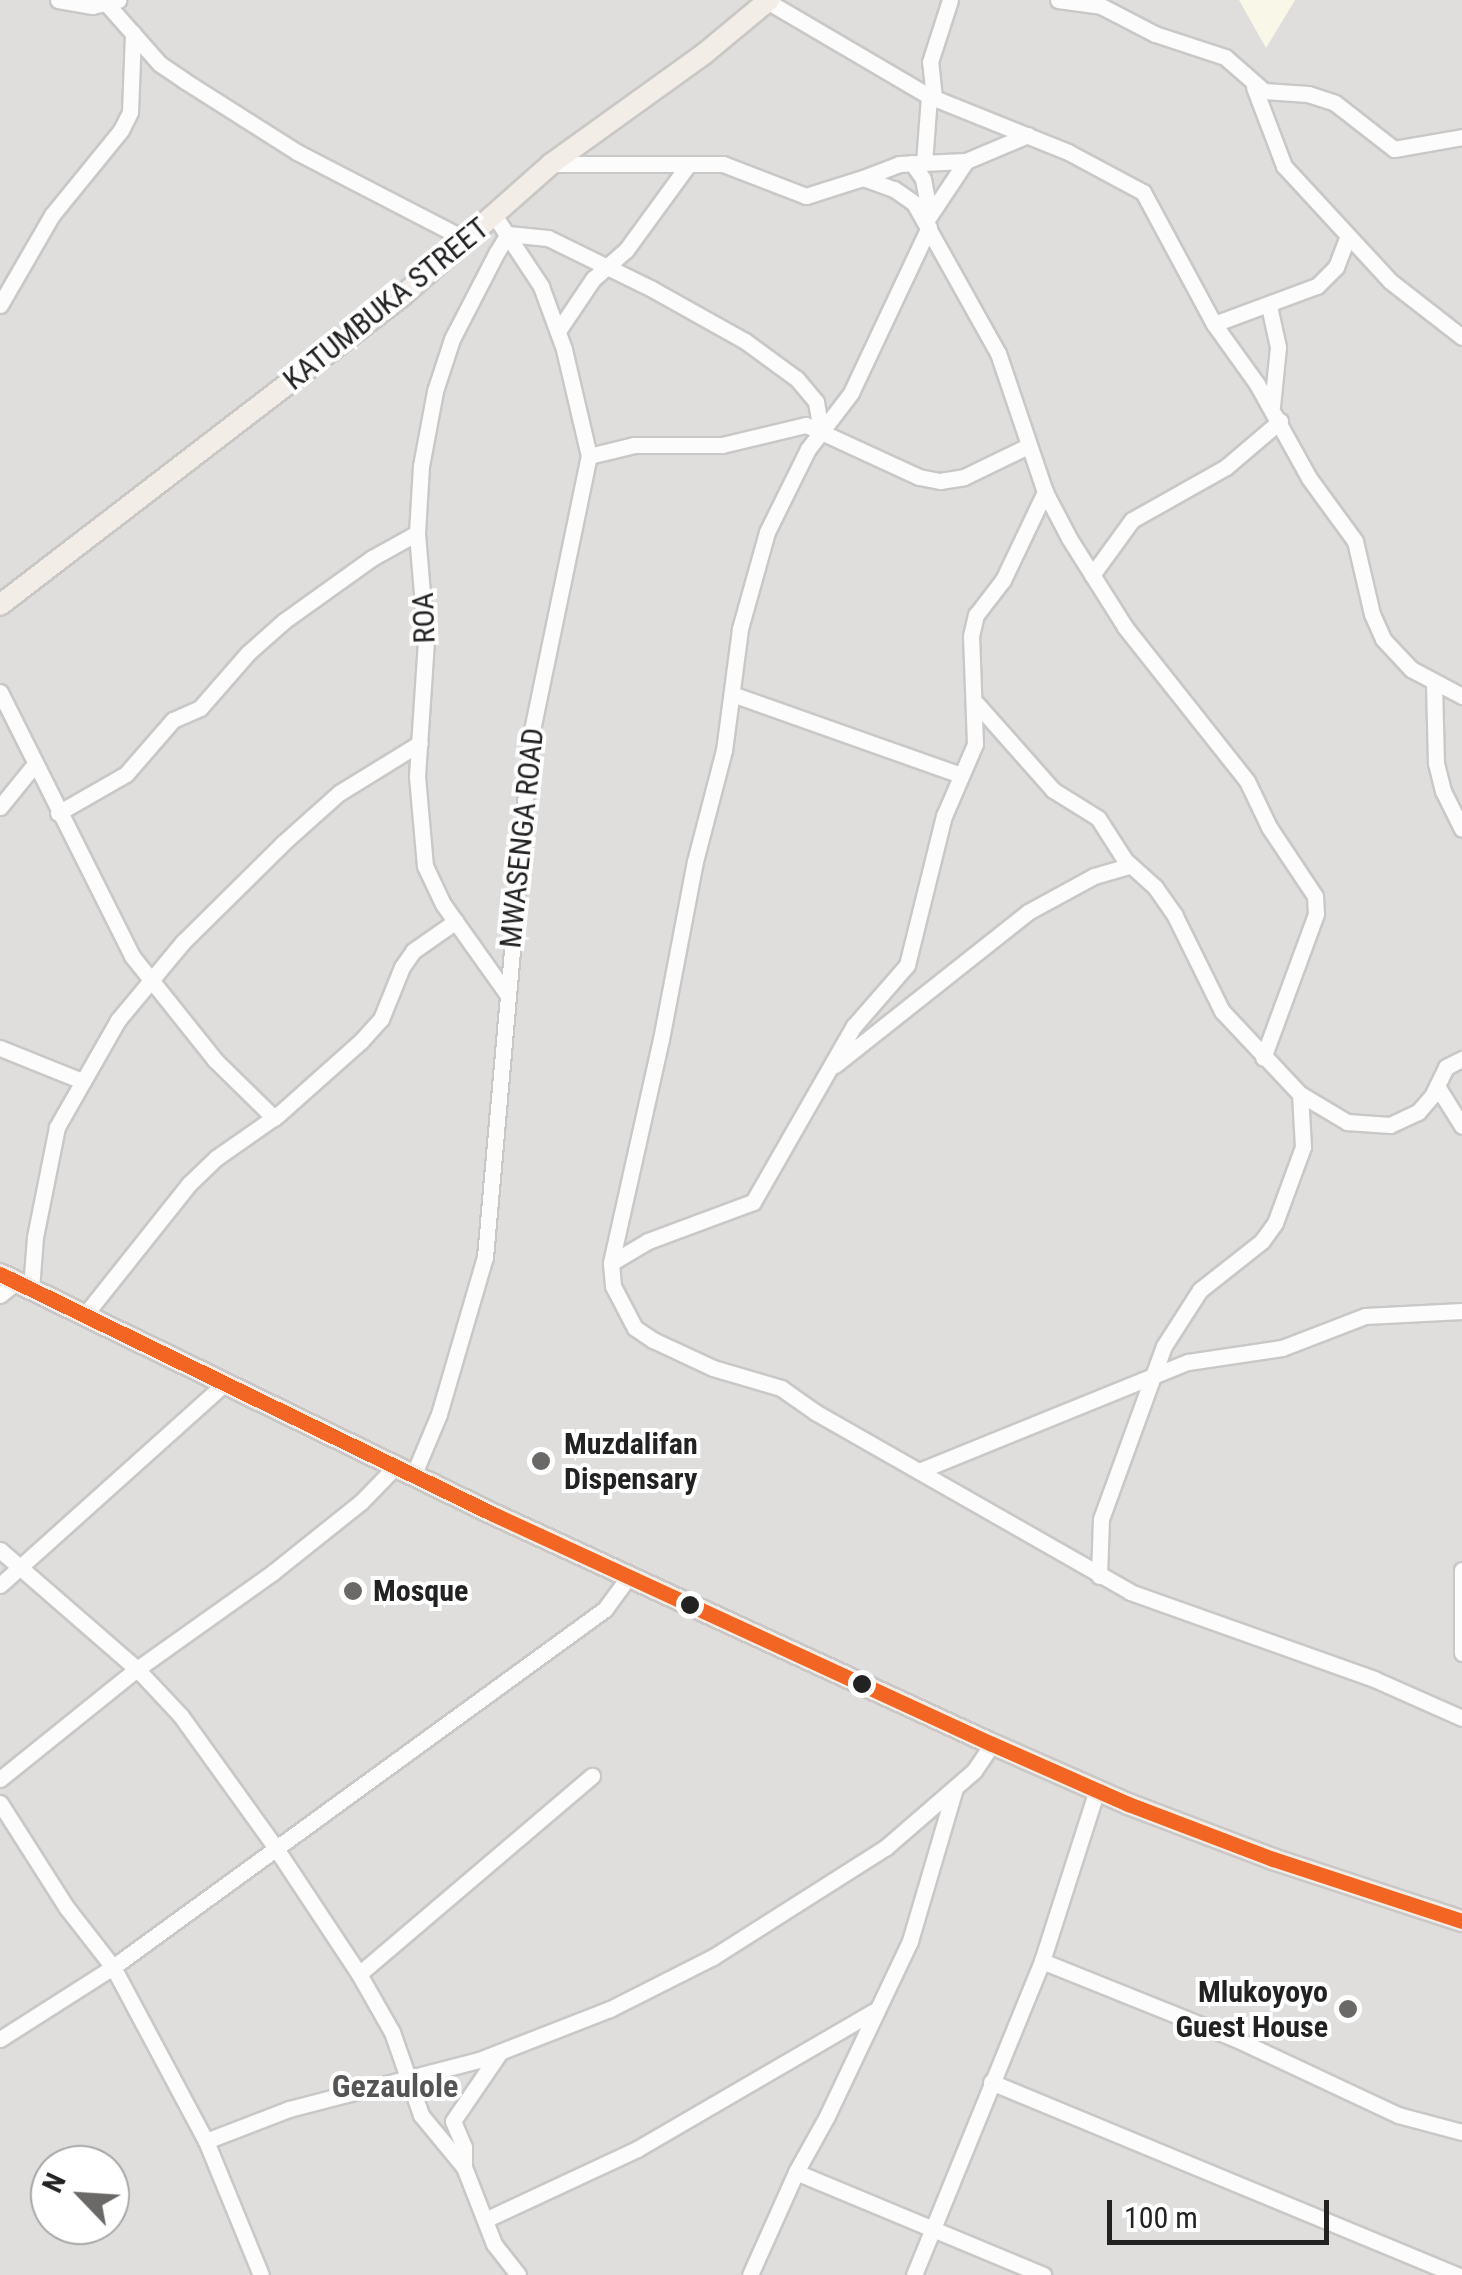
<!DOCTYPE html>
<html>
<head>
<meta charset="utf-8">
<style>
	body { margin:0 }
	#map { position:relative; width:1462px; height:2275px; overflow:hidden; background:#f0eeeb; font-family:"Roboto Condensed",sans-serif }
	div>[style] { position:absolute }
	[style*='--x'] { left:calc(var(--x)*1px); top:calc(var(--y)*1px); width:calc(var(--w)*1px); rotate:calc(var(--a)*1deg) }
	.residential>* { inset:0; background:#dfdedc }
	.education>* { inset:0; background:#f8f7e8 }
	.roads { filter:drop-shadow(2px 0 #c9c8c7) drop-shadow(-2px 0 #c9c8c7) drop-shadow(0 2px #c9c8c7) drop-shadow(0 -2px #c9c8c7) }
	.minor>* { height:15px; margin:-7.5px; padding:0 7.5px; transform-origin:7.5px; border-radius:7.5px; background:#fdfcfc }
	.major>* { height:20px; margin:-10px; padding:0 10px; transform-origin:10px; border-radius:10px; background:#f3ede7 }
	.bus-1>* { height:15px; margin:-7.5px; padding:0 7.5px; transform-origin:7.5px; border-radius:7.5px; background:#f26522 }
	.dots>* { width:28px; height:28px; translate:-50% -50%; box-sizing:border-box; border:5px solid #fff; border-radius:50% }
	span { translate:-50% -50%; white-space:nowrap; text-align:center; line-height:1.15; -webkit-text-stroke:8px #fff; paint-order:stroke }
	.street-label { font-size:30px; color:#222 }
	.poi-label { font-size:30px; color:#222; font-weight:700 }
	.left { translate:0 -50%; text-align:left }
	.right { translate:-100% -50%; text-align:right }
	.neighbourhood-label { font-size:32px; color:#555; font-weight:700 }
	.north { position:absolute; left:30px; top:2145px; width:100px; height:100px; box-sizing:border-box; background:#fff; border:2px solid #a7a7a7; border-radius:50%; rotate:295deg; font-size:28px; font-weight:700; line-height:40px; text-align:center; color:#222 }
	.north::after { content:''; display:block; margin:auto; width:35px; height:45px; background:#6a6968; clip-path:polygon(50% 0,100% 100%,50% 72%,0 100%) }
	.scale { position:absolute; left:1107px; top:2200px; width:222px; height:45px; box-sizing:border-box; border:5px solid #222; border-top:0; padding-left:12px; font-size:30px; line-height:35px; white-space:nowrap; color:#222; -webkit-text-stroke:8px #fff; paint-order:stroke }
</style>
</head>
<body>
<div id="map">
	<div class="residential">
		<div style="clip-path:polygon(evenodd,0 0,1462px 0,1462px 2275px,0 2275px,0 0,50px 2165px,110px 2165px,110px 2225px,50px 2225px,50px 2165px)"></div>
	</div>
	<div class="education">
		<div style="clip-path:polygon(1239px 0,1295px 0,1266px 48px)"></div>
	</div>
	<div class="roads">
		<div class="minor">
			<div style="--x:58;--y:0;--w:35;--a:10"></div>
			<div style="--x:92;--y:6;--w:27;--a:-13"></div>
			<div style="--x:1058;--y:0;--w:43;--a:7.9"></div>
			<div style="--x:1101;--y:6;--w:61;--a:27.4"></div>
			<div style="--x:1155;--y:34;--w:74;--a:18.2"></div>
			<div style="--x:1225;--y:57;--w:52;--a:41.1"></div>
			<div style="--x:1264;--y:91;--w:44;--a:3.9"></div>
			<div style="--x:1308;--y:94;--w:28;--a:18"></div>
			<div style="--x:1335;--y:103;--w:75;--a:37.9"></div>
			<div style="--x:1394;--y:149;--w:69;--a:-10"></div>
			<div style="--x:767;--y:1;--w:188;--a:30.4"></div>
			<div style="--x:929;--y:96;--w:150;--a:21.9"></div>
			<div style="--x:1068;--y:152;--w:85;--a:28.1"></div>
			<div style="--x:1143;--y:192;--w:150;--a:61.7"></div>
			<div style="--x:1214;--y:324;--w:74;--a:54.4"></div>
			<div style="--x:1257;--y:384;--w:107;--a:61"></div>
			<div style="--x:1309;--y:478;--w:78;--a:53.9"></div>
			<div style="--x:1355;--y:541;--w:75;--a:76.9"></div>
			<div style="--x:1372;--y:614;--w:27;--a:66"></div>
			<div style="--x:1383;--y:639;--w:41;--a:47"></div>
			<div style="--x:1411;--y:669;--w:58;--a:27.9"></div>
			<div style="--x:106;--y:3;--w:81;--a:48.5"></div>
			<div style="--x:160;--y:64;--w:30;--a:34"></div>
			<div style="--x:185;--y:81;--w:133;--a:32.4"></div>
			<div style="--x:297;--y:152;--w:187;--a:27.4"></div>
			<div style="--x:1254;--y:87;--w:85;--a:69.2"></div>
			<div style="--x:1284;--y:166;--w:156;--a:47.3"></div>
			<div style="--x:1390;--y:281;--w:91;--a:37.9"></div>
			<div style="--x:934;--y:98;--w:36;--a:-96"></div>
			<div style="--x:930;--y:62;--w:65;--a:-72.1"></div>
			<div style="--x:912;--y:163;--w:19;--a:55"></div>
			<div style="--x:923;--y:179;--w:36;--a:79"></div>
			<div style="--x:924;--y:163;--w:67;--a:-85.7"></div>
			<div style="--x:551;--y:164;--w:172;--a:0"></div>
			<div style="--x:723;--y:164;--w:89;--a:21.1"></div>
			<div style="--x:806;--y:196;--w:60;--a:-17.5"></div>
			<div style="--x:863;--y:178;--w:33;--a:20"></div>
			<div style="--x:894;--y:189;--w:24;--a:35"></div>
			<div style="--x:914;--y:203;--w:172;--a:60.8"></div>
			<div style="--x:998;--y:353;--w:147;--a:71.3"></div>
			<div style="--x:1045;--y:492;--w:52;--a:62.4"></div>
			<div style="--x:1069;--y:538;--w:105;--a:57.8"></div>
			<div style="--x:1125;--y:627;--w:196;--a:51.6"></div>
			<div style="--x:1247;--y:781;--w:51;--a:64.4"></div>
			<div style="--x:1269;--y:827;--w:83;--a:56.3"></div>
			<div style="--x:1315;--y:896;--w:18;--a:87"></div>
			<div style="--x:1316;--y:914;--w:153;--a:110.2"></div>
			<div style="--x:863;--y:178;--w:39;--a:-21"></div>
			<div style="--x:899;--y:164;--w:67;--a:-2.6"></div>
			<div style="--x:966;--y:161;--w:67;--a:-22.8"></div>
			<div style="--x:926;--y:221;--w:72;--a:-56.3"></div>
			<div style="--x:929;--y:227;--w:183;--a:115.2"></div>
			<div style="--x:851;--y:393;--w:71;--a:127.5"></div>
			<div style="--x:808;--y:449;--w:93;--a:116.3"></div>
			<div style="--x:767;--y:532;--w:101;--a:105.6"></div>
			<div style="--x:740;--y:629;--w:122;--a:97.5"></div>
			<div style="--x:724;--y:750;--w:115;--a:104.6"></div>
			<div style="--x:695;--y:861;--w:181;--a:100.8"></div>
			<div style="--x:661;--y:1039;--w:230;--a:102.6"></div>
			<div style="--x:611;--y:1263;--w:23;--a:85"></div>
			<div style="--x:613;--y:1286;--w:47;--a:62.4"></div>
			<div style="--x:635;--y:1328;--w:22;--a:34"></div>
			<div style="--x:653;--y:1340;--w:66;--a:25"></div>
			<div style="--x:713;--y:1368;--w:71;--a:16.4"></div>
			<div style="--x:781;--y:1388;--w:42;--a:35.2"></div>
			<div style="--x:815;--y:1412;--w:363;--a:29.7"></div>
			<div style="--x:1130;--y:1592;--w:259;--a:19.6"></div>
			<div style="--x:1374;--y:1679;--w:96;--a:23.9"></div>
			<div style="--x:0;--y:305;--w:104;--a:-60"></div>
			<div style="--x:52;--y:215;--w:109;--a:-50.9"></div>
			<div style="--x:121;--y:130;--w:20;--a:-63"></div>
			<div style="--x:130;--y:112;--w:79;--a:-87.8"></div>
			<div style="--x:1269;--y:306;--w:42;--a:77.6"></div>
			<div style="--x:1278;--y:347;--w:59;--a:95.8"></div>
			<div style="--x:1214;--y:324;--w:110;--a:-20.3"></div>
			<div style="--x:1317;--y:286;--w:27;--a:-45"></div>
			<div style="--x:1336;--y:267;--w:30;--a:-69"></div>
			<div style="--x:558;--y:331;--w:63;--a:-56.1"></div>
			<div style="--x:593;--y:279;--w:44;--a:-41.3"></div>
			<div style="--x:626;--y:250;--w:105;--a:-53.9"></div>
			<div style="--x:589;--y:456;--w:46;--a:-13.7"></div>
			<div style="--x:634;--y:445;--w:88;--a:0"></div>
			<div style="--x:722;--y:445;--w:86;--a:-13.4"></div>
			<div style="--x:806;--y:425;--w:124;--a:24.7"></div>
			<div style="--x:919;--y:477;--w:21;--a:11"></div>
			<div style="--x:940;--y:481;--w:24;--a:-9"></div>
			<div style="--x:964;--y:477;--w:71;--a:-25.8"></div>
			<div style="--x:1092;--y:575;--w:68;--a:-54"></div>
			<div style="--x:1132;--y:520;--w:108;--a:-29.4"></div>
			<div style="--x:1226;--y:467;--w:71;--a:-40.4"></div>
			<div style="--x:1434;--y:683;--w:80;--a:88.6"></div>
			<div style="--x:1436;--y:763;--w:29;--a:76"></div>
			<div style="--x:1443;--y:791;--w:42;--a:63.4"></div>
			<div style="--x:0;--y:692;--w:295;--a:63.4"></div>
			<div style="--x:132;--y:956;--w:133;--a:51.4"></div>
			<div style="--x:215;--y:1060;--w:83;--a:44.5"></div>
			<div style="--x:732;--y:694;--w:243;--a:19.5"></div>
			<div style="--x:977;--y:704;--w:115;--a:48.5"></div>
			<div style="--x:1053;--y:790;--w:53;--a:31.9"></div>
			<div style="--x:1098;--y:818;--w:50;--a:57.3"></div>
			<div style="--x:1125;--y:860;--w:40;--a:42"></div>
			<div style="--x:1155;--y:887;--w:35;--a:55"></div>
			<div style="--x:1175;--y:916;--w:106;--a:63.7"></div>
			<div style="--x:1222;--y:1011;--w:114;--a:46.8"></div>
			<div style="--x:1300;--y:1094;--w:55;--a:30.8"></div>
			<div style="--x:1347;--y:1122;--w:43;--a:4"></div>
			<div style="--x:1390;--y:1125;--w:31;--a:-25"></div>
			<div style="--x:1418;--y:1112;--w:21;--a:-49"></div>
			<div style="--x:1432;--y:1096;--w:32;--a:-64"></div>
			<div style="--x:1446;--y:1067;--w:18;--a:-27"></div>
			<div style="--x:0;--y:807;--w:55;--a:-50.9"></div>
			<div style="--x:58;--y:813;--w:78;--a:-29.8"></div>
			<div style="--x:126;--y:774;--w:72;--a:-49"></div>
			<div style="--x:173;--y:720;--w:30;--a:-24"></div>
			<div style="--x:200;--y:708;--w:73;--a:-48.9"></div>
			<div style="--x:248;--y:653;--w:48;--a:-41.6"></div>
			<div style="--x:284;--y:621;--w:108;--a:-35.6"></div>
			<div style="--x:372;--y:558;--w:51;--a:-29.1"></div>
			<div style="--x:507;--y:994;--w:110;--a:-125.4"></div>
			<div style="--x:443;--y:904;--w:42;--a:-115.3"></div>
			<div style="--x:425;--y:866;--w:90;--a:-95.1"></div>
			<div style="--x:417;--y:776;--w:135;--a:-86.2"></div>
			<div style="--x:426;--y:641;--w:108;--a:-94.8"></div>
			<div style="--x:417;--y:533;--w:67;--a:-86.6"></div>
			<div style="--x:421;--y:466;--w:76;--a:-79.4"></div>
			<div style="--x:435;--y:391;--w:55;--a:-71.9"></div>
			<div style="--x:452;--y:339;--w:98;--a:-62.7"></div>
			<div style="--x:497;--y:252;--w:21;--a:-59"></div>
			<div style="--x:508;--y:234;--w:40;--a:5.7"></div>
			<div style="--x:548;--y:238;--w:116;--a:26.1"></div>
			<div style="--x:652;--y:289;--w:107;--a:29.2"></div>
			<div style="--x:745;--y:341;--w:64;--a:36.2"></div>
			<div style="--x:797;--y:379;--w:30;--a:50"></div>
			<div style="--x:816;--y:402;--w:27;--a:80"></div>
			<div style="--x:0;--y:1048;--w:88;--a:21.9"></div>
			<div style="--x:835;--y:1065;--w:246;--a:-38.4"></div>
			<div style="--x:1028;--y:912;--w:75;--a:-28.6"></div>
			<div style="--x:1094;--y:876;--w:37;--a:-16"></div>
			<div style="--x:1437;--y:1086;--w:47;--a:58"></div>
			<div style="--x:611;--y:1263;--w:43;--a:-30.7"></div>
			<div style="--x:648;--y:1241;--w:112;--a:-20.4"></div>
			<div style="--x:753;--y:1202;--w:203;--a:-60.2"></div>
			<div style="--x:854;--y:1026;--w:81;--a:-49"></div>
			<div style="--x:907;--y:965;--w:154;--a:-76.1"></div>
			<div style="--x:944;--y:816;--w:78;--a:-66.7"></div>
			<div style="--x:975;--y:744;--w:108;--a:-92.1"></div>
			<div style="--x:971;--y:636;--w:22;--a:-77"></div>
			<div style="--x:976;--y:615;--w:44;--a:-52.4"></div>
			<div style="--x:1003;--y:580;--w:98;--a:-64.5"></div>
			<div style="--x:31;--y:1289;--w:52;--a:-85.6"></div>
			<div style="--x:35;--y:1237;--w:112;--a:-78.7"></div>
			<div style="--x:57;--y:1127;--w:123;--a:-60.3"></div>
			<div style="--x:118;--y:1020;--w:102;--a:-50.2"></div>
			<div style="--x:183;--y:942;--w:141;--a:-44.7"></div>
			<div style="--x:283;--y:843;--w:75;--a:-41.8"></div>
			<div style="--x:339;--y:793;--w:95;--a:-31.7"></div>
			<div style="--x:0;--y:1295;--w:21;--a:-39"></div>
			<div style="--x:84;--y:1316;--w:169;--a:-51.5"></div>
			<div style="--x:189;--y:1184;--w:37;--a:-44"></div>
			<div style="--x:216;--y:1158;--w:77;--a:-34.9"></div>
			<div style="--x:279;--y:1114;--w:110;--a:-41.7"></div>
			<div style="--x:361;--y:1041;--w:30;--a:-48"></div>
			<div style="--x:381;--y:1019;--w:56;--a:-68"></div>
			<div style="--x:402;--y:967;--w:19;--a:-55"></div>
			<div style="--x:413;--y:951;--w:52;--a:-34.9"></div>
			<div style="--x:919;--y:1471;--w:290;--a:-22.1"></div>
			<div style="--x:1188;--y:1362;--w:95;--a:-8.5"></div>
			<div style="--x:1282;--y:1348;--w:89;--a:-21.1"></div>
			<div style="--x:1365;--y:1316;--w:97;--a:-3"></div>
			<div style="--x:413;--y:1476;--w:67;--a:-67.2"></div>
			<div style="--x:439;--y:1414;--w:164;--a:-73.7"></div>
			<div style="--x:485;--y:1257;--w:524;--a:-84.96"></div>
			<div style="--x:531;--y:735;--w:285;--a:-78.3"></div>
			<div style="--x:589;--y:456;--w:110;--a:-103.2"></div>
			<div style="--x:564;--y:349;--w:67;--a:-110.1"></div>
			<div style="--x:541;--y:286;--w:85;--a:-123.5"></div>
			<div style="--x:0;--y:1550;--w:181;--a:41"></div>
			<div style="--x:137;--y:1669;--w:64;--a:46.9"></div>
			<div style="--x:181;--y:1716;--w:161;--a:54.3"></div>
			<div style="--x:275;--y:1847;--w:152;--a:56.5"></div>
			<div style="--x:359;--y:1974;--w:67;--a:60.4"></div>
			<div style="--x:392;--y:2032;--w:88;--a:70.7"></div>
			<div style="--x:421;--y:2115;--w:67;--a:50.4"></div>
			<div style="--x:464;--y:2167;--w:83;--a:68.7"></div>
			<div style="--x:494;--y:2244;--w:39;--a:52"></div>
			<div style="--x:1462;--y:1570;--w:83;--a:90"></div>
			<div style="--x:1099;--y:1576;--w:57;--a:-88"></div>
			<div style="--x:1101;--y:1519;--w:184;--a:-70"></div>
			<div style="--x:1164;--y:1346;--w:67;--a:-57.3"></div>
			<div style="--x:1200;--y:1290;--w:79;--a:-38.3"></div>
			<div style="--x:1262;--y:1241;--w:22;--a:-54"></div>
			<div style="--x:1275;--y:1223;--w:81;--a:-69.8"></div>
			<div style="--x:1303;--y:1147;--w:53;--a:-93.2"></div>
			<div style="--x:0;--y:1585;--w:301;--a:-41.9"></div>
			<div style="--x:0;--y:1779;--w:176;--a:-38.8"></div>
			<div style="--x:137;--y:1669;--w:166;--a:-35.4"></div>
			<div style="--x:272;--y:1573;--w:114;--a:-38.6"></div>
			<div style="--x:361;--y:1502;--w:49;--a:-45.8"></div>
			<div style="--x:0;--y:1803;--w:125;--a:57.5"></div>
			<div style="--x:67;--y:1908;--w:75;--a:52.1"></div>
			<div style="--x:113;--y:1967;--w:197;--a:61.9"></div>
			<div style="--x:206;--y:2141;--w:145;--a:67.7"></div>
			<div style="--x:1042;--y:1961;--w:209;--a:21.9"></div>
			<div style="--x:1236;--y:2039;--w:179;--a:25.1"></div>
			<div style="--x:1398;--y:2115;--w:66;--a:14.9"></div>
			<div style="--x:359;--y:1974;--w:306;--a:-40.4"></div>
			<div style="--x:0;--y:2039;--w:134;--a:-32.5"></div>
			<div style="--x:113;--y:1967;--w:608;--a:-36.04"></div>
			<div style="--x:605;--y:1609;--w:42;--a:-53.7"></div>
			<div style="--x:991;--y:2082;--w:504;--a:22.5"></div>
			<div style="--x:206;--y:2141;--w:89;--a:-21.1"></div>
			<div style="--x:289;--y:2109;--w:196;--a:-14.5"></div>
			<div style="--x:479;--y:2060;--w:141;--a:-21.3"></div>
			<div style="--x:610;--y:2009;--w:115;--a:-26.8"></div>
			<div style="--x:713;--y:1957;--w:204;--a:-32.4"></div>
			<div style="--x:885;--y:1848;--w:118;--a:-40.9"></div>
			<div style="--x:974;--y:1771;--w:32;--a:-56"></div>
			<div style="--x:464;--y:2167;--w:20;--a:-90"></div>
			<div style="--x:464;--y:2147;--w:28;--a:-113"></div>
			<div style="--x:453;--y:2121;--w:83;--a:-55.7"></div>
			<div style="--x:796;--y:2172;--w:268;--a:22.6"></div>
			<div style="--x:487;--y:2219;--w:166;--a:-25"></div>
			<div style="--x:637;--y:2149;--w:274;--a:-30.2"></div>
			<div style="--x:750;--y:2275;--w:113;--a:-65.9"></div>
			<div style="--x:796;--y:2172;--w:64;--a:-61"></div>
			<div style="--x:827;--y:2116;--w:194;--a:-64.6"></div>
			<div style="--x:910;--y:1941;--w:159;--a:-73.6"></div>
			<div style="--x:914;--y:2275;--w:339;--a:-67.8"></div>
			<div style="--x:1042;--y:1961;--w:180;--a:-72.2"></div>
		</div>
		<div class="major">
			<div style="--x:0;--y:605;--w:507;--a:-37.55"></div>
			<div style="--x:402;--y:296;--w:199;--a:-41.5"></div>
			<div style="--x:551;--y:164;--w:188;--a:-35.7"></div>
			<div style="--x:704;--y:54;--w:85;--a:-39.7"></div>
			<div style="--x:0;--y:1274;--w:548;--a:25.96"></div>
			<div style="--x:493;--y:1514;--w:549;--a:24.75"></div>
			<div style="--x:992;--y:1744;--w:149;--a:23.8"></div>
			<div style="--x:1128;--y:1804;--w:155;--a:20.8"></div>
			<div style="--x:1273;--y:1859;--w:199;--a:18.2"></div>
		</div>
	</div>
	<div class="bus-1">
		<div style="--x:0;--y:1274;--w:548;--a:25.96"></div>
		<div style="--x:493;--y:1514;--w:549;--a:24.75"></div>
		<div style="--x:992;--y:1744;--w:149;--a:23.8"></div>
		<div style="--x:1128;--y:1804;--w:155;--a:20.8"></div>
		<div style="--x:1273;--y:1859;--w:199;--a:18.2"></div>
	</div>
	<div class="dots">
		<div style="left:541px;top:1461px;background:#6a6968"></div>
		<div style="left:353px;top:1591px;background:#6a6968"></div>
		<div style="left:690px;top:1605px;background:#222"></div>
		<div style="left:862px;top:1684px;background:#222"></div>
		<div style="left:1348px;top:2009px;background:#6a6968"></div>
	</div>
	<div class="street-label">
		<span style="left:386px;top:304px;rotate:-39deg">KATUMBUKA STREET</span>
		<span style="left:424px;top:618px;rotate:-92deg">ROA</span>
		<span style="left:522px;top:838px;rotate:-84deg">MWASENGA ROAD</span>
	</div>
	<div class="poi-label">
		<span class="left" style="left:564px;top:1461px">Muzdalifan<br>Dispensary</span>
		<span class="left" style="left:373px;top:1591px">Mosque</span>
		<span class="right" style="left:1328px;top:2009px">Mlukoyoyo<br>Guest House</span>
	</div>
	<div class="neighbourhood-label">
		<span style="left:395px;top:2086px">Gezaulole</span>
	</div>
	<div class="north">N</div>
	<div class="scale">100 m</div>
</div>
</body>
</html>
